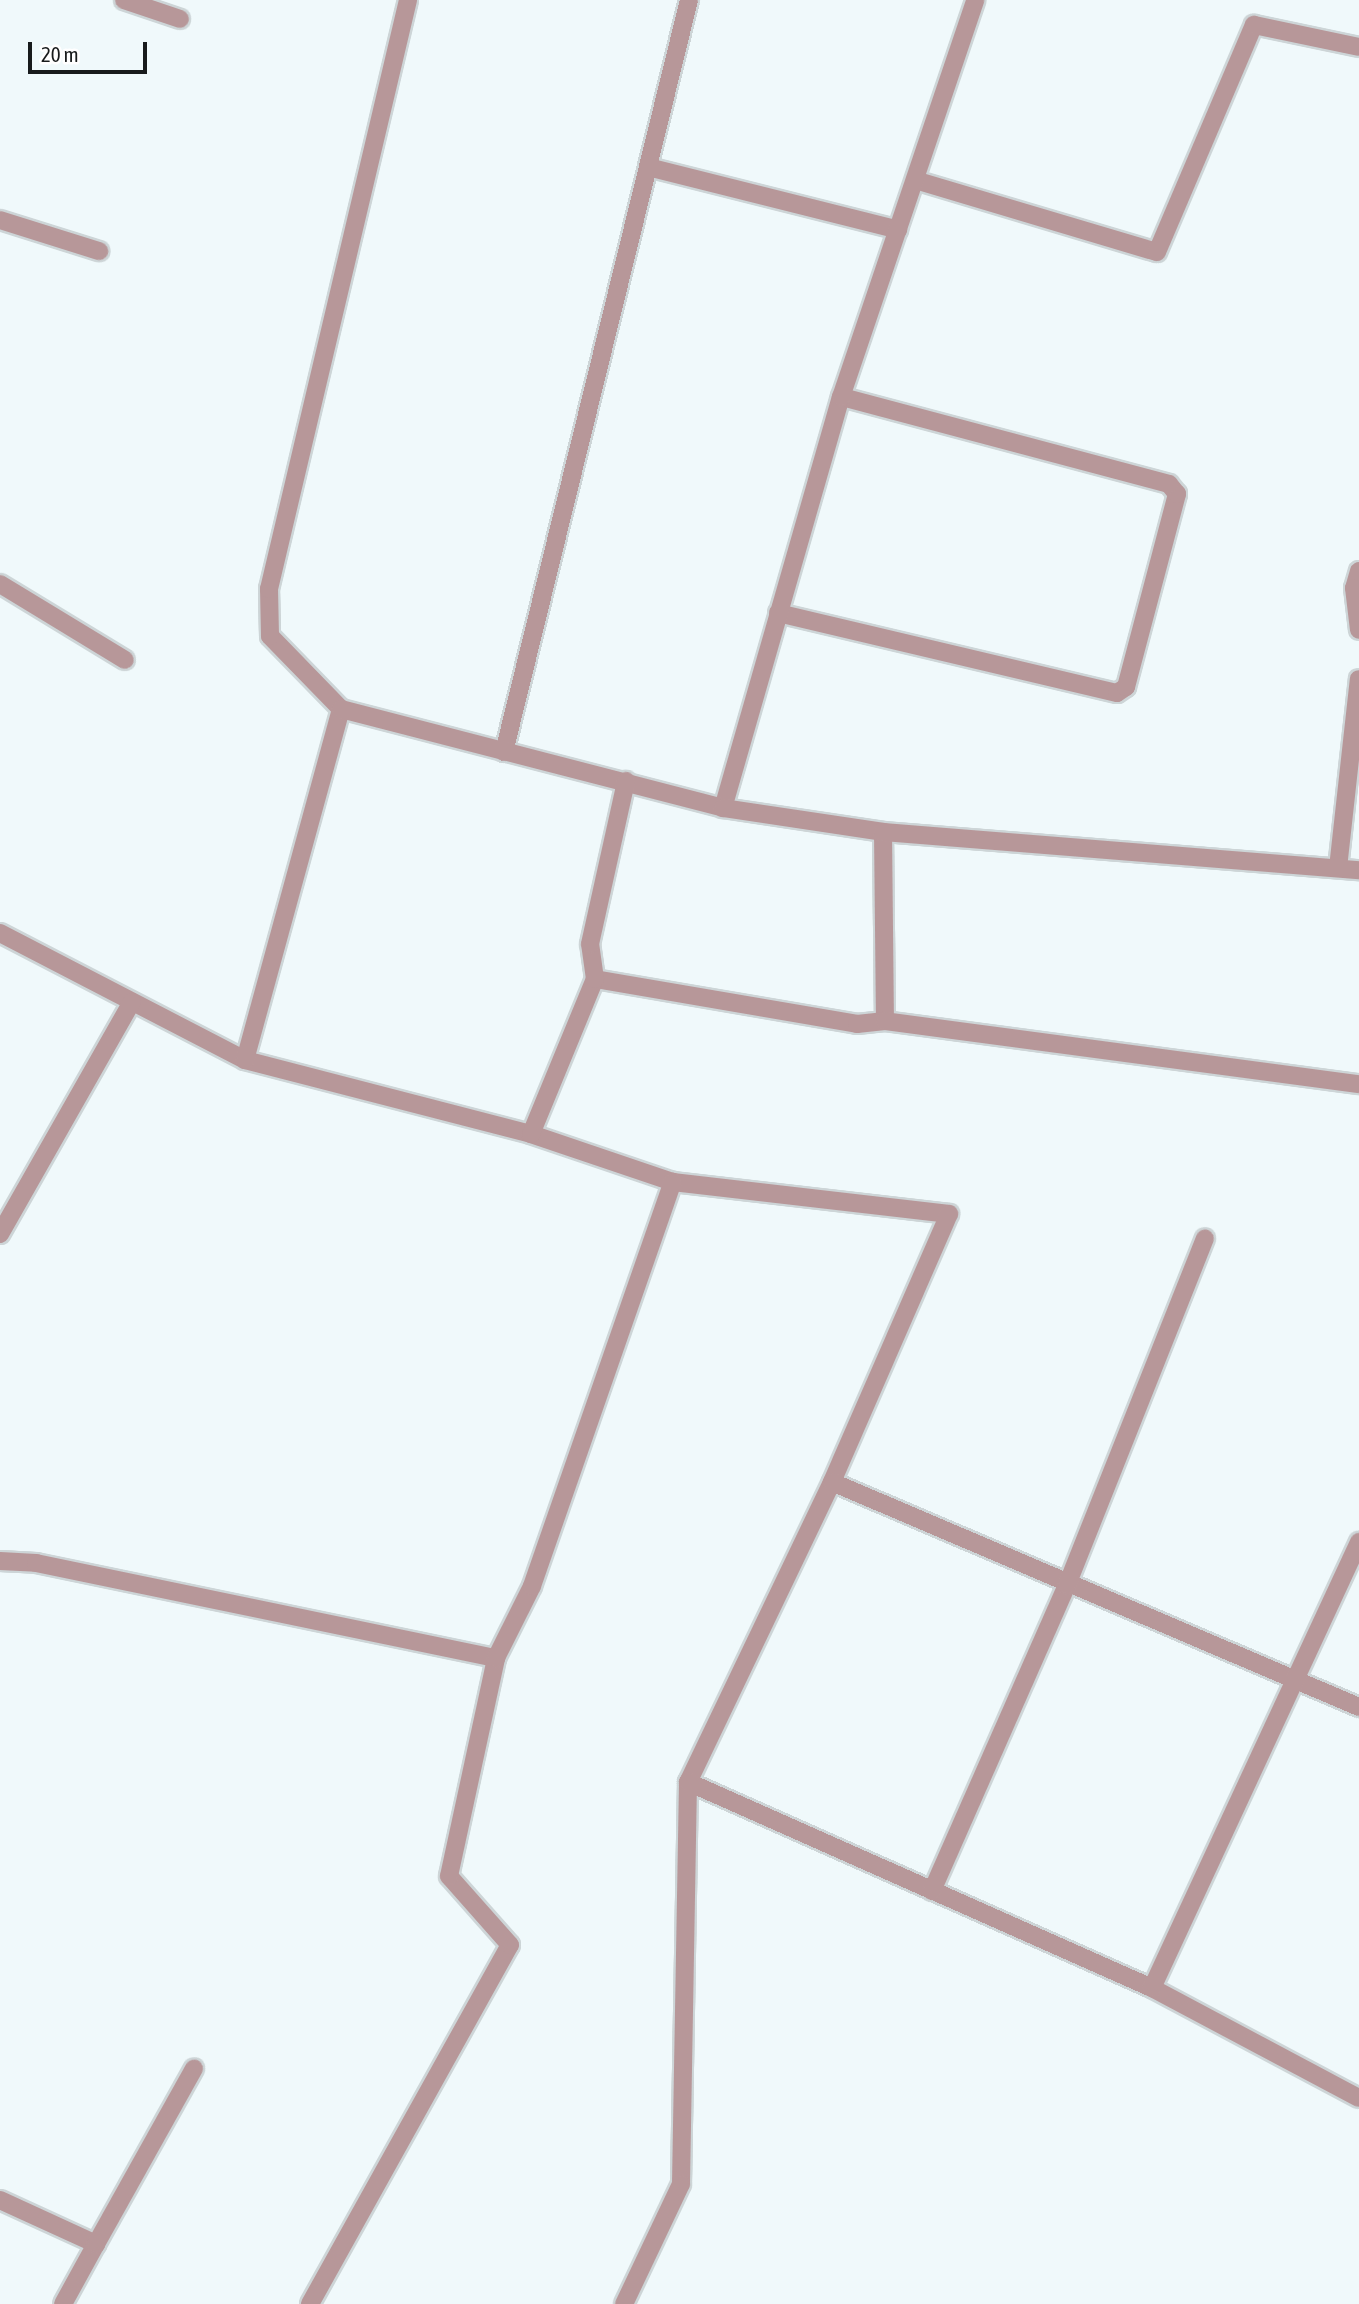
<!DOCTYPE html>
<html>
<head>
<meta charset="utf-8">
<style>
	body { margin:0 }
	#map { position:relative; width:1359px; height:2304px; overflow:hidden; background:#f0f9fb; font-family:"Asap Condensed",sans-serif }
	div>[style] { position:absolute }
	[style*='--x'] { left:calc(var(--x)*1px); top:calc(var(--y)*1px); width:calc(var(--w)*1px); rotate:calc(var(--a)*1deg) }
	.roads { filter:drop-shadow(2px 0 #cdd5d7) drop-shadow(-2px 0 #cdd5d7) drop-shadow(0 2px #cdd5d7) drop-shadow(0 -2px #cdd5d7) }
	.service>* { height:18px; margin:-9px; padding:0 9px; transform-origin:9px; border-radius:9px; background:#b79799 }
	.minor>* { height:18px; margin:-9px; padding:0 9px; transform-origin:9px; border-radius:9px; background:#b79799 }
	span { translate:-50% -50%; white-space:nowrap; text-align:center; line-height:1.15; -webkit-text-stroke:5px #fff; paint-order:stroke }
	.scale { position:absolute; left:28px; top:42px; width:119px; height:32px; box-sizing:border-box; border:4px solid #181b1c; border-top:0; padding-left:9px; font-size:21px; line-height:24px; white-space:nowrap; color:#181b1c; -webkit-text-stroke:5px #fff; paint-order:stroke }
</style>
</head>
<body>
<div id="map">
	<div class="roads">
		<div class="service">
			<div style="--x:0;--y:584;--w:146;--a:31.3"></div>
		</div>
		<div class="minor">
			<div style="--x:124;--y:0;--w:59;--a:18.7"></div>
			<div style="--x:648;--y:167;--w:258;--a:14.1"></div>
			<div style="--x:915;--y:180;--w:252;--a:16.6"></div>
			<div style="--x:1157;--y:252;--w:247;--a:-66.9"></div>
			<div style="--x:1254;--y:25;--w:107;--a:11.8"></div>
			<div style="--x:0;--y:220;--w:104;--a:17.4"></div>
			<div style="--x:1359;--y:571;--w:18;--a:106"></div>
			<div style="--x:1354;--y:588;--w:42;--a:83.2"></div>
			<div style="--x:778;--y:613;--w:348;--a:13.3"></div>
			<div style="--x:1117;--y:693;--w:11;--a:-34"></div>
			<div style="--x:1126;--y:687;--w:200;--a:-75.2"></div>
			<div style="--x:1177;--y:494;--w:13;--a:-129"></div>
			<div style="--x:1169;--y:484;--w:339;--a:-165.1"></div>
			<div style="--x:341;--y:709;--w:102;--a:-134.2"></div>
			<div style="--x:270;--y:636;--w:47;--a:-91.2"></div>
			<div style="--x:269;--y:589;--w:605;--a:-76.72"></div>
			<div style="--x:504;--y:752;--w:774;--a:-76.18"></div>
			<div style="--x:723;--y:808;--w:428;--a:-74"></div>
			<div style="--x:841;--y:397;--w:419;--a:-71.3"></div>
			<div style="--x:883;--y:832;--w:189;--a:89.4"></div>
			<div style="--x:1338;--y:868;--w:190;--a:-83.7"></div>
			<div style="--x:0;--y:933;--w:276;--a:27.4"></div>
			<div style="--x:245;--y:1060;--w:295;--a:14.5"></div>
			<div style="--x:531;--y:1134;--w:150;--a:18.7"></div>
			<div style="--x:673;--y:1182;--w:278;--a:6.6"></div>
			<div style="--x:949;--y:1214;--w:292;--a:113.6"></div>
			<div style="--x:832;--y:1482;--w:333;--a:115.6"></div>
			<div style="--x:688;--y:1782;--w:402;--a:91"></div>
			<div style="--x:681;--y:2184;--w:133;--a:115.4"></div>
			<div style="--x:595;--y:979;--w:266;--a:9.7"></div>
			<div style="--x:857;--y:1024;--w:28;--a:-6"></div>
			<div style="--x:885;--y:1021;--w:478;--a:7.6"></div>
			<div style="--x:245;--y:1060;--w:364;--a:-74.7"></div>
			<div style="--x:341;--y:709;--w:395;--a:14.5"></div>
			<div style="--x:723;--y:808;--w:162;--a:8.5"></div>
			<div style="--x:883;--y:832;--w:478;--a:4.6"></div>
			<div style="--x:531;--y:1134;--w:168;--a:-67.6"></div>
			<div style="--x:595;--y:979;--w:35;--a:-98"></div>
			<div style="--x:590;--y:944;--w:167;--a:-77.5"></div>
			<div style="--x:0;--y:1234;--w:267;--a:-60.4"></div>
			<div style="--x:832;--y:1482;--w:573;--a:23.12"></div>
			<div style="--x:0;--y:1561;--w:36;--a:3"></div>
			<div style="--x:36;--y:1563;--w:470;--a:11.7"></div>
			<div style="--x:688;--y:1782;--w:508;--a:23.94"></div>
			<div style="--x:1152;--y:1988;--w:234;--a:28"></div>
			<div style="--x:932;--y:1891;--w:334;--a:-66.2"></div>
			<div style="--x:1067;--y:1585;--w:373;--a:-68.3"></div>
			<div style="--x:1152;--y:1988;--w:492;--a:-65.1"></div>
			<div style="--x:0;--y:2200;--w:106;--a:24.6"></div>
			<div style="--x:96;--y:2244;--w:68;--a:118.8"></div>
			<div style="--x:96;--y:2244;--w:201;--a:-60.8"></div>
			<div style="--x:310;--y:2304;--w:411;--a:-60.9"></div>
			<div style="--x:510;--y:1945;--w:92;--a:-131.5"></div>
			<div style="--x:449;--y:1876;--w:223;--a:-77.8"></div>
			<div style="--x:496;--y:1658;--w:80;--a:-63.4"></div>
			<div style="--x:532;--y:1586;--w:428;--a:-70.8"></div>
		</div>
	</div>
	<div class="scale">20 m</div>
</div>
</body>
</html>
